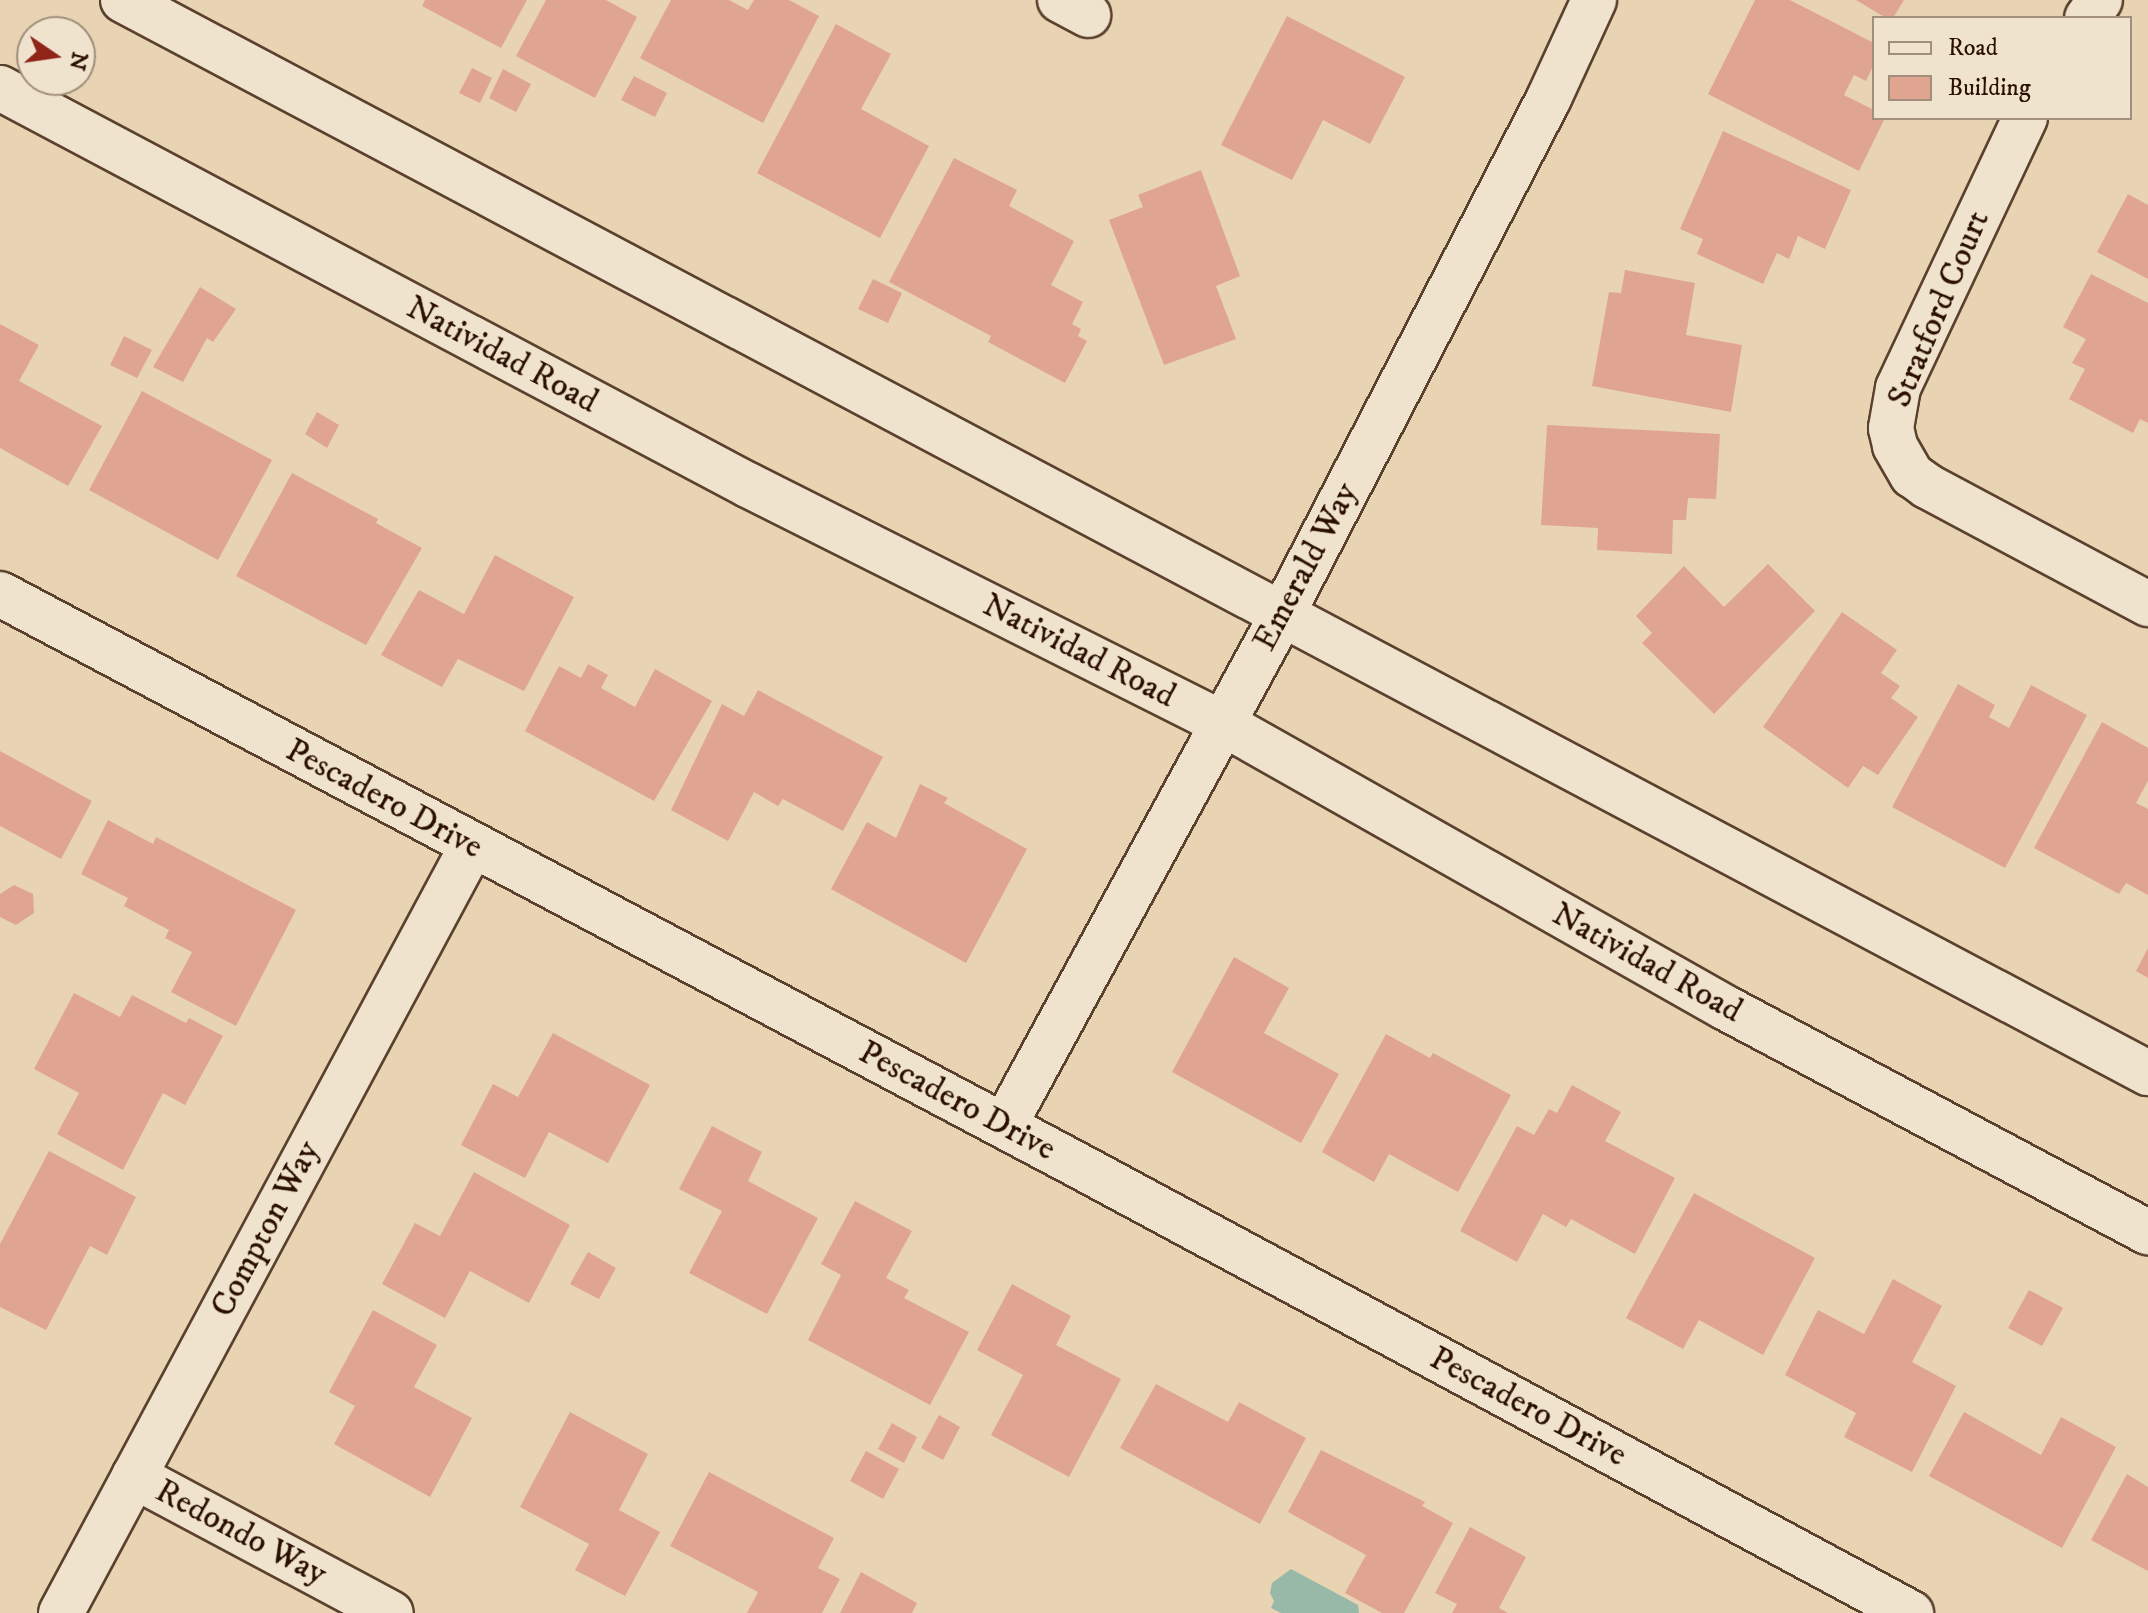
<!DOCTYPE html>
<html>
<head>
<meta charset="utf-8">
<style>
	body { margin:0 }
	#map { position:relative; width:2148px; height:1613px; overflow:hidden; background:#e8d4b3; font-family:"IM FELL DW Pica",serif }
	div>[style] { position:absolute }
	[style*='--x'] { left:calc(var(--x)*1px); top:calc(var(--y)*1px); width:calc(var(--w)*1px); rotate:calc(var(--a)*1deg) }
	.water>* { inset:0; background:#98b8a8 }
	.building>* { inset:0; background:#e0a591 }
	.roads { filter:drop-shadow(2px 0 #5a412d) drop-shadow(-2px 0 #5a412d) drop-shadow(0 2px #5a412d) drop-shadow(0 -2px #5a412d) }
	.street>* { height:44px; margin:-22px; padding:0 22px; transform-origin:22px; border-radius:22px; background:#f0e3ce }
	.secondary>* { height:44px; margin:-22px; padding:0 22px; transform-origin:22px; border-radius:22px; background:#f0e3ce }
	span { translate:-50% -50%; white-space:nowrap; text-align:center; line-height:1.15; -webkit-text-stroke:7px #f0e3ce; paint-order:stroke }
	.street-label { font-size:34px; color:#2b1000 }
	.legend { position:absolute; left:1872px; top:16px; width:260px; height:104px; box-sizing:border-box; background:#f0e3ce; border:2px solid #a18f7c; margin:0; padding:10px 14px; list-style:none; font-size:24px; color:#2b1000 }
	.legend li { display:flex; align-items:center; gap:16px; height:40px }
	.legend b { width:40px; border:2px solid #a18f7c }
	.north { position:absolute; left:16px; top:16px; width:80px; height:80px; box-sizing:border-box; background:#f0e3ce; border:2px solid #a18f7c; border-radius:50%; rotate:103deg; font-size:22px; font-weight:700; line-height:32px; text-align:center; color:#2b1000 }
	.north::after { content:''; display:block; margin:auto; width:28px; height:36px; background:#8f2418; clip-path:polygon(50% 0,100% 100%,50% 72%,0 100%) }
</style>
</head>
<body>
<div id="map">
	<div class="water">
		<div style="clip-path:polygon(1291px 1569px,1358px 1605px,1359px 1613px,1281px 1613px,1271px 1608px,1274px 1601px,1270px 1593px,1272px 1583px)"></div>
	</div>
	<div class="building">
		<div style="clip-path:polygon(425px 0,527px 0,501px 48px,422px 6px)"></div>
		<div style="clip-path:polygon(546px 0,606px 0,637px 17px,595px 98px,516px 56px)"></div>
		<div style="clip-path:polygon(671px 0,729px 0,748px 10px,754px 0,789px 0,819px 16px,763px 123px,640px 58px)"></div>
		<div style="clip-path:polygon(1755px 0,1790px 0,1874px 43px,1874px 64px,1866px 81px,1854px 75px,1844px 95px,1874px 110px,1874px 118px,1885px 118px,1859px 171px,1708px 94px)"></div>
		<div style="clip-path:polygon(1856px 0,1904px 0,1893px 18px,1886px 18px)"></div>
		<div style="clip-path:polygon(1287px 16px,1405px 77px,1370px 144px,1323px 120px,1292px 180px,1221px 145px)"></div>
		<div style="clip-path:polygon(836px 24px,891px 54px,861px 109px,929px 146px,880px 238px,757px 173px)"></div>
		<div style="clip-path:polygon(472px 68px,492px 78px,480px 103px,459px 93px)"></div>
		<div style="clip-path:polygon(503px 69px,531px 84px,516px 112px,489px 98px)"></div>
		<div style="clip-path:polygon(634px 76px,667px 93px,655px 117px,621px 100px)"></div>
		<div style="clip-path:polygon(1723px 131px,1851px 190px,1825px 249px,1798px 236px,1789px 259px,1777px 253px,1763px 284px,1697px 254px,1703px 239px,1680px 229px)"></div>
		<div style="clip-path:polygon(954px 158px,1017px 190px,1009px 206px,1074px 241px,1051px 285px,1083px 302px,1072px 324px,1081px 329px,1078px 336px,1087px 341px,1065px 383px,988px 342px,991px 336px,889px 282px)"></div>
		<div style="clip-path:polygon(1201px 170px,1240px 276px,1216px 286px,1236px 339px,1164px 365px,1109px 220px,1143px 207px,1138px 195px)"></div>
		<div style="clip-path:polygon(2128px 194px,2148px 205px,2148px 279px,2097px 252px)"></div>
		<div style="clip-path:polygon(1625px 270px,1695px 283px,1686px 335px,1742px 345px,1731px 412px,1592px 386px,1609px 292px,1621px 293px)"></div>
		<div style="clip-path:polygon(2091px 274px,2148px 303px,2148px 423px,2140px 419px,2133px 433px,2069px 399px,2085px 369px,2072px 363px,2086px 339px,2063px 327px)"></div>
		<div style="clip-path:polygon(873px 279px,902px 293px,888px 323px,858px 309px)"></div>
		<div style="clip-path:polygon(200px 287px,236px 309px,213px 342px,207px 338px,183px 382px,153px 367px)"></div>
		<div style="clip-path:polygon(0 324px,39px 345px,19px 381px,102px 426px,68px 486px,0 448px)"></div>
		<div style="clip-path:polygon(124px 336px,152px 350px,137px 378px,110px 365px)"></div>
		<div style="clip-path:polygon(142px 391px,272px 460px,218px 560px,89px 490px)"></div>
		<div style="clip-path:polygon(317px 412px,339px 425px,327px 448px,305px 434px)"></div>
		<div style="clip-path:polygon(1547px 425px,1720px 434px,1716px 499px,1688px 498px,1686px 520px,1673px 520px,1672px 554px,1597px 550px,1598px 528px,1541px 525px)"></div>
		<div style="clip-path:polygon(292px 473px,378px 519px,376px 523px,422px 548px,366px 645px,236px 576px)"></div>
		<div style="clip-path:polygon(495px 555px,574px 597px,524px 691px,458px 659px,442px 687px,381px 655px,419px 590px,464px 614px)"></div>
		<div style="clip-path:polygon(1768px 564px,1815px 611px,1714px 714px,1642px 643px,1652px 633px,1636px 616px,1684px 566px,1724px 607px)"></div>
		<div style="clip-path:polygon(1842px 612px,1897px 650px,1881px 673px,1900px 686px,1891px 698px,1918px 717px,1878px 775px,1863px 766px,1848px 788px,1763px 727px)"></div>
		<div style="clip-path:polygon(588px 664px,608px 675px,601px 688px,635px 707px,655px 669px,712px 701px,654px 801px,525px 731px,559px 666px,581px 678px)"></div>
		<div style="clip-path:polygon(1958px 684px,1995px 705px,1989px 717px,2009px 728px,2031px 685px,2087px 715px,2005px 868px,1892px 807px)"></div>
		<div style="clip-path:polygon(758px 690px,883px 757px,843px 831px,783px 799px,778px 806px,754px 792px,728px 841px,671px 810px,722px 704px,744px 716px)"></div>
		<div style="clip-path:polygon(2102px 722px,2148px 748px,2148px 781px,2136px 803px,2148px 809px,2148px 895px,2126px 883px,2119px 894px,2034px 848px)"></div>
		<div style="clip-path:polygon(0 751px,92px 801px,61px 859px,0 826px)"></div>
		<div style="clip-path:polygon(920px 784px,948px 798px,944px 803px,1027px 849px,966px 963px,831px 889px,867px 822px,896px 838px)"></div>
		<div style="clip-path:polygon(108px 820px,153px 844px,156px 837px,296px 910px,236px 1026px,171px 992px,192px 952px,165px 938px,169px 930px,124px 906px,128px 898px,81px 874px)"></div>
		<div style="clip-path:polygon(14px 885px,33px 894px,34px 913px,16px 925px,0 917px,0 894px)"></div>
		<div style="clip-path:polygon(2148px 948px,2148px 978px,2136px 971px)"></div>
		<div style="clip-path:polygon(1234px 957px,1289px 988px,1264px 1033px,1339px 1074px,1301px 1143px,1172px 1072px)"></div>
		<div style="clip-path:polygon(74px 993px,120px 1017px,132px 995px,186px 1023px,189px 1018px,223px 1036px,185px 1105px,163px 1093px,123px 1170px,57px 1134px,79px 1093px,34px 1069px)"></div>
		<div style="clip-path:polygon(553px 1033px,650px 1085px,608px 1163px,549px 1132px,525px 1178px,461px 1145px,493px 1084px,518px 1097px)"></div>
		<div style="clip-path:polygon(1386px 1034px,1430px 1058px,1433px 1053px,1511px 1095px,1458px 1192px,1389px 1154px,1374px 1182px,1322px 1152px)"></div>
		<div style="clip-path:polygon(1572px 1085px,1621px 1112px,1605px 1141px,1675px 1178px,1635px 1254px,1571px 1219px,1566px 1227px,1543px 1214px,1517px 1262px,1460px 1231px,1517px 1126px,1534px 1135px,1549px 1109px,1557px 1113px)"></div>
		<div style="clip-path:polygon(712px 1126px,762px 1152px,748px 1181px,818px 1218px,767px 1314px,689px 1273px,722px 1211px,679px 1189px)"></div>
		<div style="clip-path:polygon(49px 1151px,136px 1197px,107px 1255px,90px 1246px,46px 1330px,0 1307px,0 1244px)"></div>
		<div style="clip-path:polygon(474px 1172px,570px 1225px,529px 1303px,470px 1271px,445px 1318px,382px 1284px,415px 1223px,440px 1236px)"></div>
		<div style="clip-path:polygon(1694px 1193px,1815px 1258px,1763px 1355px,1699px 1320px,1683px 1349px,1626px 1318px)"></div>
		<div style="clip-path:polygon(855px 1201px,912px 1231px,886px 1278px,909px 1290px,904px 1298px,969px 1332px,930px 1405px,808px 1340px,841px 1275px,821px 1264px)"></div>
		<div style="clip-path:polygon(588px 1252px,616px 1268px,599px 1299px,570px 1284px)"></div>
		<div style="clip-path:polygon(1893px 1279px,1942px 1306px,1912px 1362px,1956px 1386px,1912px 1472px,1844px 1437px,1856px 1413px,1785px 1375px,1818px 1310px,1864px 1334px)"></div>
		<div style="clip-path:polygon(1012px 1284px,1071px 1316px,1056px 1345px,1121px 1379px,1069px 1477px,991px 1435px,1023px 1375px,977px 1350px)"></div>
		<div style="clip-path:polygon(2029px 1290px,2063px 1308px,2042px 1346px,2008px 1328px)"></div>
		<div style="clip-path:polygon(373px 1310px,437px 1345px,414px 1387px,472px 1418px,430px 1497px,334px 1444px,355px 1406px,329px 1392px)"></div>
		<div style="clip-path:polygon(1156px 1384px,1228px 1422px,1239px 1402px,1306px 1438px,1260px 1524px,1120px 1448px)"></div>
		<div style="clip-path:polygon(570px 1412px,648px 1454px,619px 1510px,660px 1532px,625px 1596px,575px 1570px,589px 1544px,520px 1507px)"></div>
		<div style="clip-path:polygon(1964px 1412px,2041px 1455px,2061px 1417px,2116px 1447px,2062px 1548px,1929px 1476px)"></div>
		<div style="clip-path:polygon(939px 1415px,960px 1427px,943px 1460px,921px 1448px)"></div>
		<div style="clip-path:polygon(892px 1423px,917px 1437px,904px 1463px,878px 1449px)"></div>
		<div style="clip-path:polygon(1321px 1450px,1425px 1502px,1422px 1506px,1453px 1523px,1404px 1613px,1382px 1613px,1345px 1593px,1366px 1555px,1288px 1512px)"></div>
		<div style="clip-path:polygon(866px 1451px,899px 1469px,883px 1499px,850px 1481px)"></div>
		<div style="clip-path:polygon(709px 1472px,834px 1538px,818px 1568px,840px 1579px,822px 1613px,747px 1613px,758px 1592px,670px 1546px)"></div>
		<div style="clip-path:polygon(2127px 1474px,2148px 1487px,2148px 1571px,2091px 1540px)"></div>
		<div style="clip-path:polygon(1470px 1527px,1526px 1557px,1499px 1608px,1508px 1613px,1452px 1613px,1457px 1604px,1435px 1593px)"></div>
		<div style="clip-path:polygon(861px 1572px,917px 1603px,912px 1613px,840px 1613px)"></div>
	</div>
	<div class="roads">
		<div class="street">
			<div style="--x:1060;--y:0;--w:32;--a:28"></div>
			<div style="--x:2087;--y:18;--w:22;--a:-54"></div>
			<div style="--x:2025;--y:118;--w:298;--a:115.2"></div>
			<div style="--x:1898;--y:388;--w:41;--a:99.9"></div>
			<div style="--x:1891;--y:428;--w:18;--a:77"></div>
			<div style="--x:1895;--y:446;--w:34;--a:60"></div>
			<div style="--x:1912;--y:475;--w:19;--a:36"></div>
			<div style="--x:1927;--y:486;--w:251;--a:28.1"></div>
			<div style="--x:0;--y:594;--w:1211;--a:27.92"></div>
			<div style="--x:1070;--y:1161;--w:955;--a:28.26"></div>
			<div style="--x:1004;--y:1126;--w:584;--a:-61.46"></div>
			<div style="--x:1283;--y:613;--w:580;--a:-62.68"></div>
			<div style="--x:1549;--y:98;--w:108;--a:-65.3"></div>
			<div style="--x:134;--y:1476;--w:291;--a:28.1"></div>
			<div style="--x:61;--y:1613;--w:870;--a:-61.82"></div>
		</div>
		<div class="secondary">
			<div style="--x:123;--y:0;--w:2292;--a:27.92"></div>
			<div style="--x:0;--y:88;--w:847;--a:27.96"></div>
			<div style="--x:748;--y:485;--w:530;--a:26.66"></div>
			<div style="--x:1222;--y:723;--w:579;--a:29.49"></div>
			<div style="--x:1726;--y:1008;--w:478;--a:28"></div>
		</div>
	</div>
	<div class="street-label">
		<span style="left:1939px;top:309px;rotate:-67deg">Stratford Court</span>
		<span style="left:502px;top:355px;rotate:28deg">Natividad Road</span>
		<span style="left:1306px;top:567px;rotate:-62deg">Emerald Way</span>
		<span style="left:1079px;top:651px;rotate:27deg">Natividad Road</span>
		<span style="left:384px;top:799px;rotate:28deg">Pescadero Drive</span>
		<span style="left:1647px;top:963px;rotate:29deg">Natividad Road</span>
		<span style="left:957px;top:1101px;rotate:28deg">Pescadero Drive</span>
		<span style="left:266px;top:1229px;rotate:-62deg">Compton Way</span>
		<span style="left:1528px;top:1407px;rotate:28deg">Pescadero Drive</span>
		<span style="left:241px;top:1533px;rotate:28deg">Redondo Way</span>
	</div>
	<ul class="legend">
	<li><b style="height:10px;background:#f0e3ce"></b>Road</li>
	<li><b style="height:22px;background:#e0a591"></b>Building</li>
	</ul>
	<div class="north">N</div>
</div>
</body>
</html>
